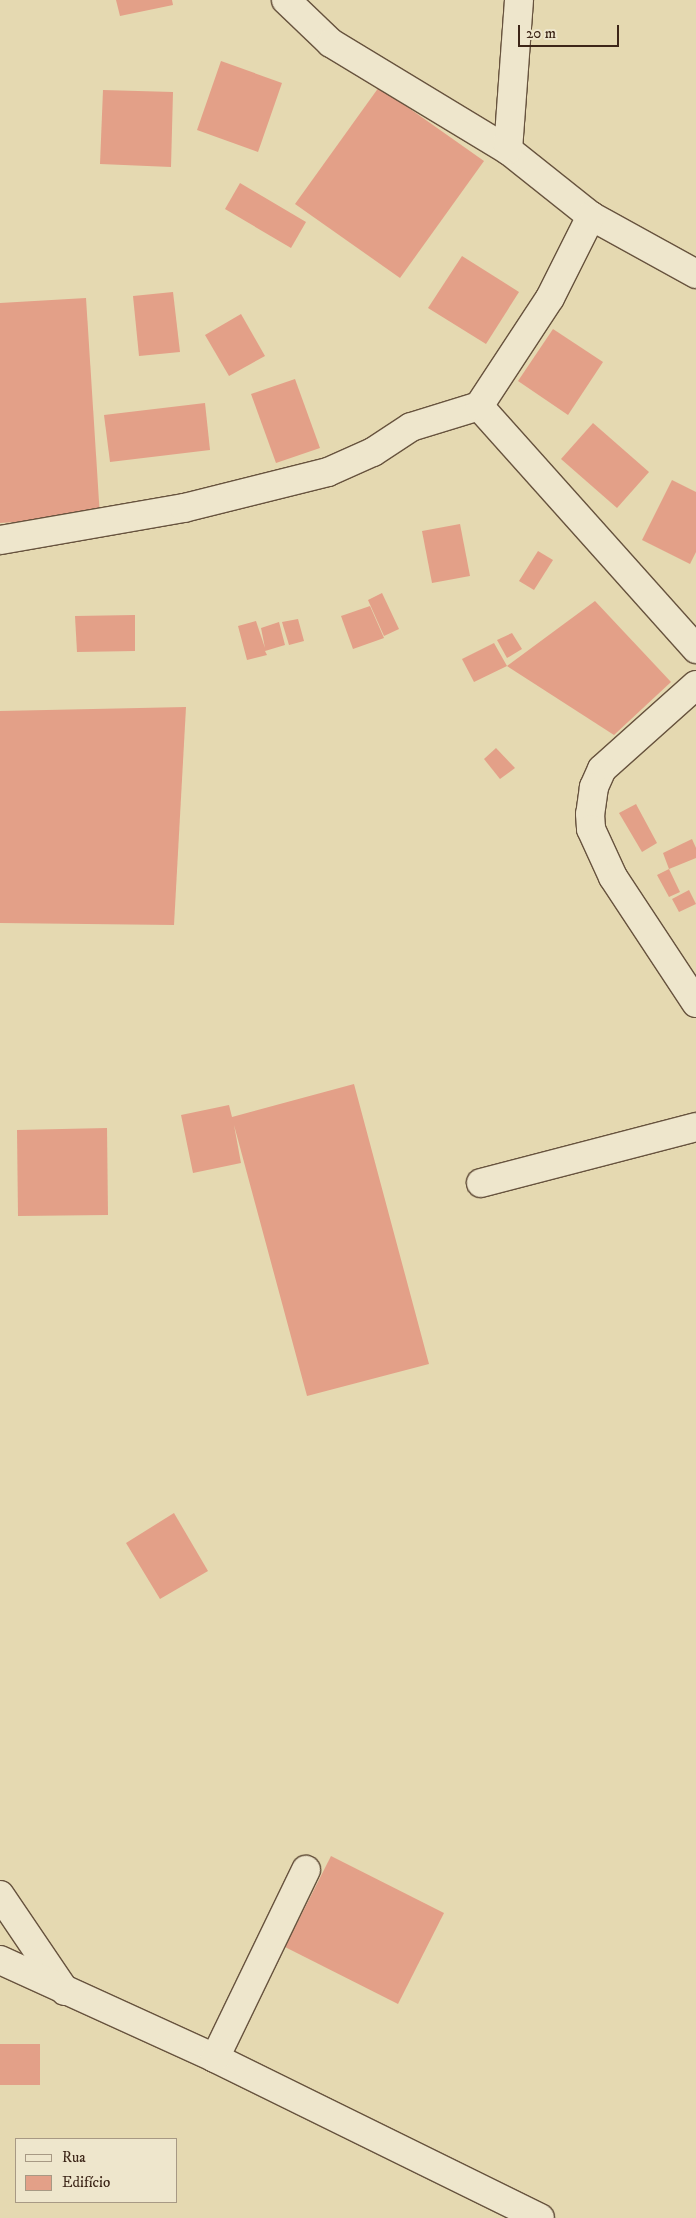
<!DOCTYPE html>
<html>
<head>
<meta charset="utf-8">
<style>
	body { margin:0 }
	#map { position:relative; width:696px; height:2218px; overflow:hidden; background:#e5d9b1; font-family:"IM FELL DW Pica",serif }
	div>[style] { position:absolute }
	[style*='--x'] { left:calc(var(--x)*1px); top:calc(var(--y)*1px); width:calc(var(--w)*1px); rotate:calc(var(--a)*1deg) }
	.building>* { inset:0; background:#e3a088 }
	.roads { filter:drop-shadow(1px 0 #67533e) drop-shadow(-1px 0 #67533e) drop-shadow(0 1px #67533e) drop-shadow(0 -1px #67533e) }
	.minor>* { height:28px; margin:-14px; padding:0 14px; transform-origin:14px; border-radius:14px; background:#eee6cc }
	span { translate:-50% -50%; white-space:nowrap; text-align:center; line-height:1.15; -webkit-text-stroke:5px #eee6cc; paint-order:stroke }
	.legend { position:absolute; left:15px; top:2138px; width:162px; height:65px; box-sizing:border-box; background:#eee6cc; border:1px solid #a79984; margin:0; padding:6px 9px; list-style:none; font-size:15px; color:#3d2618 }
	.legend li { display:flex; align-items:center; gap:10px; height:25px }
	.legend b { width:25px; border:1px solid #a79984 }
	.scale { position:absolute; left:518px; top:25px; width:101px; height:22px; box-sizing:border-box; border:2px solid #3d2618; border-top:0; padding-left:6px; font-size:15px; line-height:18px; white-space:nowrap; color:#3d2618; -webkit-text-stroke:4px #eee6cc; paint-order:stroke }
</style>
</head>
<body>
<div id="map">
	<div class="building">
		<div style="clip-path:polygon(116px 0,172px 0,173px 5px,120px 16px)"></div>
		<div style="clip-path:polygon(221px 61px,282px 83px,258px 152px,197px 130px)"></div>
		<div style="clip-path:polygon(379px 87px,484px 161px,400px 278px,295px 204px)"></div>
		<div style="clip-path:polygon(103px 90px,173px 92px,171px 167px,100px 164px)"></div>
		<div style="clip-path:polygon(240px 183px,306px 222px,291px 248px,225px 209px)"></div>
		<div style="clip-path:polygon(462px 256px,519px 292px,486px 344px,428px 308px)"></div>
		<div style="clip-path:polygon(173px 292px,180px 352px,139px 356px,133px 296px)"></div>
		<div style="clip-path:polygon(86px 298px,100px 517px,0 523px,0 303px)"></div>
		<div style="clip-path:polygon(241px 314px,265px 356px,229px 376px,205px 335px)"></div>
		<div style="clip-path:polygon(553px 329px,603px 362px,568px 415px,518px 381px)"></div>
		<div style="clip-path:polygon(295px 379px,320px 448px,276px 463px,251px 394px)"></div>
		<div style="clip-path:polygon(205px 403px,210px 450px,110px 462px,104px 415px)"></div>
		<div style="clip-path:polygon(593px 423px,649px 472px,617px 508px,561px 459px)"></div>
		<div style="clip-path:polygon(672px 480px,696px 492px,696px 552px,690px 564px,642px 540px)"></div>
		<div style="clip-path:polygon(460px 524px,470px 576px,432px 583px,422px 531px)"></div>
		<div style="clip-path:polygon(538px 551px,553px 560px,534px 590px,519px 581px)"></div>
		<div style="clip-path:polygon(382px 593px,399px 629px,384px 636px,368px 600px)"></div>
		<div style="clip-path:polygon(595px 601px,671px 682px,614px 735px,507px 666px)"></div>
		<div style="clip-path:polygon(370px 606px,384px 638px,353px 649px,341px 616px)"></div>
		<div style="clip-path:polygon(135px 615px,135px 651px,77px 652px,75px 616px)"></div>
		<div style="clip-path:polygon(298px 619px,304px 641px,289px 645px,282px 622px)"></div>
		<div style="clip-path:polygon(256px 621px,265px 648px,261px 628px,279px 622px,285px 645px,265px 651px,267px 655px,247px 660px,238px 626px)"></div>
		<div style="clip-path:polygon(512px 633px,522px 649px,507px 658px,497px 640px)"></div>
		<div style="clip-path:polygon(494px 643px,507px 666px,474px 682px,462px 659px)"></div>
		<div style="clip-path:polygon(186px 707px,174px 925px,0 923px,0 711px)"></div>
		<div style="clip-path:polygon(496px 748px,515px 768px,500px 779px,484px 759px)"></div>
		<div style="clip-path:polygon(636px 804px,657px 843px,642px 852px,619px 813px)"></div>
		<div style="clip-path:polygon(692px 839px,696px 848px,696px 858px,669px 869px,663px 853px)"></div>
		<div style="clip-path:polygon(669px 869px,680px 892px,669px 897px,657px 875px)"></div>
		<div style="clip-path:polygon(689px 890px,696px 904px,679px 912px,672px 899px)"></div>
		<div style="clip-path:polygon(354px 1084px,429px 1364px,307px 1396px,234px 1125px,241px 1163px,193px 1173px,181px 1115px,229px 1105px,232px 1117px)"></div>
		<div style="clip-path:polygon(107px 1128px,108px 1215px,18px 1216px,17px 1130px)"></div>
		<div style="clip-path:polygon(174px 1513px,208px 1571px,160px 1599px,126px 1543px)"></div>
		<div style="clip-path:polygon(331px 1856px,444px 1913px,398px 2004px,285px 1947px)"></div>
		<div style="clip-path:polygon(0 2044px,40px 2044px,40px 2085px,0 2085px)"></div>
	</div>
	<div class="roads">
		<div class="minor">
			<div style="--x:286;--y:0;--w:62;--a:43.7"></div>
			<div style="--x:331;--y:43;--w:207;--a:31.2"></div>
			<div style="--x:508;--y:150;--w:106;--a:38.5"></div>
			<div style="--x:591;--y:216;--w:120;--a:28.9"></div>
			<div style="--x:508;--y:150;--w:150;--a:-85.8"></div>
			<div style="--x:479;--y:406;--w:326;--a:48.2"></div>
			<div style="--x:0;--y:540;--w:187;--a:-9.9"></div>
			<div style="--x:184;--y:508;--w:148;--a:-14"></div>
			<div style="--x:328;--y:472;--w:49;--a:-24"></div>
			<div style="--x:373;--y:452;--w:45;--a:-33.3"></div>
			<div style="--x:411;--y:427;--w:71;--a:-17.2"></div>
			<div style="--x:479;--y:406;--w:129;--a:-56.7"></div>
			<div style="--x:550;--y:298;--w:92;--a:-63.4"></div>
			<div style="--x:696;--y:685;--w:126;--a:138.2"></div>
			<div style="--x:602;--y:769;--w:20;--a:114"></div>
			<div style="--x:594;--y:787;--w:27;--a:98"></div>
			<div style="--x:590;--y:814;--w:15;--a:86"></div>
			<div style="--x:591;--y:829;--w:53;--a:65.4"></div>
			<div style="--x:613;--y:877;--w:151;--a:56.6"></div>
			<div style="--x:481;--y:1183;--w:222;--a:-14.6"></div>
			<div style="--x:0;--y:1895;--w:116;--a:55.9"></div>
			<div style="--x:0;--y:1960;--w:236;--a:24.5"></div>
			<div style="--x:215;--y:2058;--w:362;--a:26.2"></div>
			<div style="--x:215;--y:2058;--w:209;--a:-64.2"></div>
		</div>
	</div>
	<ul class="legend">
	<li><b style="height:6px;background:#eee6cc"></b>Rua</li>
	<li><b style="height:14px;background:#e3a088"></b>Edifício</li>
	</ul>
	<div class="scale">20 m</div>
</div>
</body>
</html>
